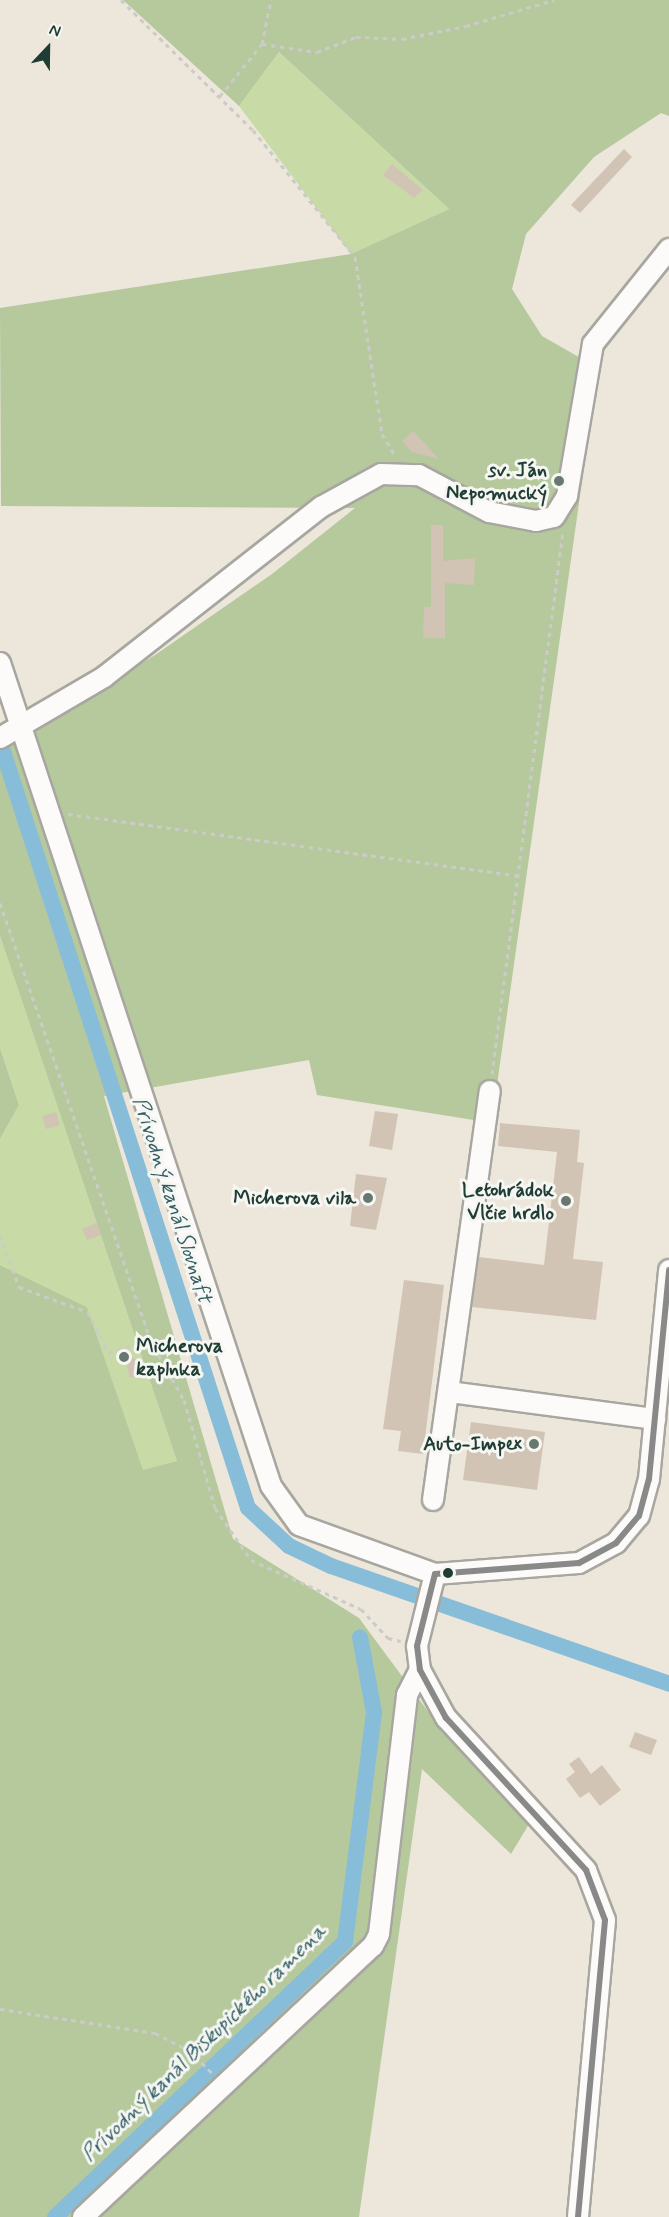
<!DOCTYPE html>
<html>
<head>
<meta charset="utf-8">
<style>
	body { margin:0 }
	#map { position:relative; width:669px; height:2217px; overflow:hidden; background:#ece6db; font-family:Mynerve,sans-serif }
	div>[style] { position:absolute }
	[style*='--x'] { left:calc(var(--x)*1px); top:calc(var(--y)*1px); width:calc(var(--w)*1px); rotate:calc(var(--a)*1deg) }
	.green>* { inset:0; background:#c8daa6 }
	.forest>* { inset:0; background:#b5c99d }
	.canal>* { height:16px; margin:-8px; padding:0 8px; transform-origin:8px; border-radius:8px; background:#87bdd8 }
	.building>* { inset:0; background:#d2c4b4 }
	.path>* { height:3px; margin-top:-1.5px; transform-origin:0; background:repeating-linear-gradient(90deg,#cbccc8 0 4.5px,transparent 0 9px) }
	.roads { filter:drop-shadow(2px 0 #a7a7a0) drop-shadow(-2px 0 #a7a7a0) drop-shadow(0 2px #a7a7a0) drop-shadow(0 -2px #a7a7a0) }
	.minor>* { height:20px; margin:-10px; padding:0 10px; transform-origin:10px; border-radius:10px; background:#fcfbfa }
	.bus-1>* { height:6px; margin:-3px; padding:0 3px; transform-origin:3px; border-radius:3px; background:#898989 }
	.dots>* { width:16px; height:16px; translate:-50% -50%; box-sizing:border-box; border:3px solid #f6f6f2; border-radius:50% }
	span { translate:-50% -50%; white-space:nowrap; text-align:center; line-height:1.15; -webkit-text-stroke:6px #f6f6f2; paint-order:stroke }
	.poi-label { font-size:20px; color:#1f3d34; font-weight:700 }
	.right { translate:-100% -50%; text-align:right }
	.left { translate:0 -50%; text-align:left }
	.water-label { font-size:21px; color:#315e65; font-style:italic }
	.north { position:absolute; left:18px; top:18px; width:60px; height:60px; -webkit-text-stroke:4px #f6f6f2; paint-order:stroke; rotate:22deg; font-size:16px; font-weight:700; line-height:24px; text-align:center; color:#1f3d34 }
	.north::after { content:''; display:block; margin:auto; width:21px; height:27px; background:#1f3d34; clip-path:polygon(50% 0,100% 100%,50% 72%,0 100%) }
</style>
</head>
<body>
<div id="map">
	<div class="green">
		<div style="clip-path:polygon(279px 52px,449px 209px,351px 254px,239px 106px)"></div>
		<div style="clip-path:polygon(0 936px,177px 1461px,143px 1471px,87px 1307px,0 1265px,0 1139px,19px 1105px,0 1048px)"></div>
	</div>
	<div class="forest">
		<div style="clip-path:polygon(123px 0,669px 0,669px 116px,661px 113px,594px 157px,526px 234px,512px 289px,542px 336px,598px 368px,496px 1092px,480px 1121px,317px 1095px,309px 1060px,104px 1096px,233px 1539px,359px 1618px,441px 1729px,529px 1824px,511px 1854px,422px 1769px,359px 2217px,0 2217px,0 1265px,87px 1307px,143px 1470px,177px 1461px,0 936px,0 748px,155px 655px,272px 574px,355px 508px,1px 506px,0 308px,351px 254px,449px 209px,279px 52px,239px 106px)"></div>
		<div style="clip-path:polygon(0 1048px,19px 1105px,0 1139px)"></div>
	</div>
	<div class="canal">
		<div style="--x:0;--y:742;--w:805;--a:72.06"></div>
		<div style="--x:248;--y:1508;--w:56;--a:42.8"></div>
		<div style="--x:289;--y:1546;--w:47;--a:25.5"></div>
		<div style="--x:331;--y:1566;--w:358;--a:19.2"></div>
		<div style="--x:55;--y:2217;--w:400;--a:-43.5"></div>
		<div style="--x:345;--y:1942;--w:232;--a:-82.8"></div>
		<div style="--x:374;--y:1712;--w:76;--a:-100.6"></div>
	</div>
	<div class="building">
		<div style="clip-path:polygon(624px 149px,632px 157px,580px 213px,571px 205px)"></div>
		<div style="clip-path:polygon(392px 164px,423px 190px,414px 198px,383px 175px)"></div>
		<div style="clip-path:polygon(413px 431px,439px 459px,412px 452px,402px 441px)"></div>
		<div style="clip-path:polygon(431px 525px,443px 525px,443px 561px,475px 558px,474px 585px,445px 583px,445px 638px,423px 638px,424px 607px,431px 607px)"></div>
		<div style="clip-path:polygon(375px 1111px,398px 1114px,392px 1150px,369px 1146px)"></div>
		<div style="clip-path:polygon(56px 1112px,60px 1125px,46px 1129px,42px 1116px)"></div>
		<div style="clip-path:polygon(500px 1123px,580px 1130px,577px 1162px,584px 1163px,573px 1259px,603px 1262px,596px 1320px,472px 1307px,479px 1257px,544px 1265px,557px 1152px,498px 1146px)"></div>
		<div style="clip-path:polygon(356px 1174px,387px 1178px,376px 1230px,350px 1226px)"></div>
		<div style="clip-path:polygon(97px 1223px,101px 1235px,87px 1240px,82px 1229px)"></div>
		<div style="clip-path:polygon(404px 1280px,444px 1285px,423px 1454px,398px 1451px,401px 1431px,383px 1429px)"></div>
		<div style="clip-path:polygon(121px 1347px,142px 1365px,145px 1374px,130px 1378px)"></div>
		<div style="clip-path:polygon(471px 1422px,545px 1432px,537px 1490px,463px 1480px)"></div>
		<div style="clip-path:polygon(635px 1732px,657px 1740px,651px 1755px,629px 1747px)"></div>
		<div style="clip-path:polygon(579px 1757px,591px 1774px,602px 1765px,621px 1790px,600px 1806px,589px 1792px,580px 1798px,566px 1779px,575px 1772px,569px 1764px)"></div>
	</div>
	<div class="path">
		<div style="--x:121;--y:0;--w:185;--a:44.6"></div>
		<div style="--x:253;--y:130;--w:163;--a:51.2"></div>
		<div style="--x:355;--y:257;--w:179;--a:81.3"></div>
		<div style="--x:382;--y:434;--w:26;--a:59"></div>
		<div style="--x:262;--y:44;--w:45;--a:-78.4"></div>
		<div style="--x:220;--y:96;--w:67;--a:-51.1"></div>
		<div style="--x:262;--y:44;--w:56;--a:8.3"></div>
		<div style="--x:317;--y:52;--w:42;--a:-21"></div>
		<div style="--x:356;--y:37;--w:46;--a:2.5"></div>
		<div style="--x:402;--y:39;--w:65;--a:-11.5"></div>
		<div style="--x:466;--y:26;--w:92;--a:-16.5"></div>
		<div style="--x:68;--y:814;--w:454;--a:7.8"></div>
		<div style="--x:0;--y:903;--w:461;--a:71"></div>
		<div style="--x:150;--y:1339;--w:70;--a:60.9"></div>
		<div style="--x:184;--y:1400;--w:112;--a:74"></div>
		<div style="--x:215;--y:1508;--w:63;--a:55.3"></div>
		<div style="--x:251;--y:1560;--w:120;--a:24"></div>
		<div style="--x:361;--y:1609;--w:40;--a:47"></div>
		<div style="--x:388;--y:1638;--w:13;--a:13"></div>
		<div style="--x:492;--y:1074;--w:548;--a:-82.55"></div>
		<div style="--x:0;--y:1235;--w:55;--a:69.9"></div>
		<div style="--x:19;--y:1287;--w:73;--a:19.9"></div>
		<div style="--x:88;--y:1312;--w:46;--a:62.9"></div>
		<div style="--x:109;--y:1353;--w:43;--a:-18.9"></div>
		<div style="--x:0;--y:2009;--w:157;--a:8.8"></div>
		<div style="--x:155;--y:2033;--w:38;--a:27"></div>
		<div style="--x:189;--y:2050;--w:34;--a:45"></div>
	</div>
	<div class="roads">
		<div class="minor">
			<div style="--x:0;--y:663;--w:866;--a:71.77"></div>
			<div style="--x:271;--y:1486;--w:48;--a:54.3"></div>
			<div style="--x:299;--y:1525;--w:145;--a:19.8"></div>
			<div style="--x:0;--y:738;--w:121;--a:-30.4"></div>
			<div style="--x:104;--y:677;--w:276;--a:-38.1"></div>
			<div style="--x:321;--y:507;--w:68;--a:-28.8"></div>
			<div style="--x:381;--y:474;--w:38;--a:2"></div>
			<div style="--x:419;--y:475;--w:79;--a:27.9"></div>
			<div style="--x:489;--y:512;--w:48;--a:10.8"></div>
			<div style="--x:536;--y:521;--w:18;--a:-13"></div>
			<div style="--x:554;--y:517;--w:25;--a:-58"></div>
			<div style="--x:567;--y:496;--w:154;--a:-80.3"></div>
			<div style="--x:593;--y:344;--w:122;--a:-51.3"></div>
			<div style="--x:449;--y:1392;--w:208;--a:7.5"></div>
			<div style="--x:433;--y:1500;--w:413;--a:-82.1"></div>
			<div style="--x:83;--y:2217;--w:397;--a:-43.1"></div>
			<div style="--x:373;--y:1946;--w:13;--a:-63"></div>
			<div style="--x:379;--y:1934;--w:241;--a:-83.3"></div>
			<div style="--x:407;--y:1695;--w:28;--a:-63"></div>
			<div style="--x:578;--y:2217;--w:298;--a:-84.8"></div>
			<div style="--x:605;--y:1920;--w:53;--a:-110.8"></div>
			<div style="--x:586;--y:1870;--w:207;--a:-132.6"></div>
			<div style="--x:446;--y:1718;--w:55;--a:-118.4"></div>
			<div style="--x:420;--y:1670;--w:24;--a:-97"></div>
			<div style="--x:417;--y:1646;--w:74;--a:-76"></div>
			<div style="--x:435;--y:1574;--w:144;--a:-4.4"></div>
			<div style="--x:579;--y:1563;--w:42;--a:-28.4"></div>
			<div style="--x:616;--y:1543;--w:35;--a:-50"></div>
			<div style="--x:639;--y:1516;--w:38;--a:-75"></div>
			<div style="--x:649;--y:1479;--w:210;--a:-84.5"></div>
		</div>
	</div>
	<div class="bus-1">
		<div style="--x:578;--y:2217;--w:298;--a:-84.8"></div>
		<div style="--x:605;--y:1920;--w:53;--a:-110.8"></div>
		<div style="--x:586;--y:1870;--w:207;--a:-132.6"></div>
		<div style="--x:446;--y:1718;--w:55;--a:-118.4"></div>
		<div style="--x:420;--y:1670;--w:24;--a:-97"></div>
		<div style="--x:417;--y:1646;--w:74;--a:-76"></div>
		<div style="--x:435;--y:1574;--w:144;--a:-4.4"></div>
		<div style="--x:579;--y:1563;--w:42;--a:-28.4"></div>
		<div style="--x:616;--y:1543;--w:35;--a:-50"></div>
		<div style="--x:639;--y:1516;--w:38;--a:-75"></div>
		<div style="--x:649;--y:1479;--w:210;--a:-84.5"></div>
	</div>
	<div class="dots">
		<div style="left:559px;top:481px;background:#67786e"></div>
		<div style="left:368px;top:1198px;background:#67786e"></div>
		<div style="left:566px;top:1201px;background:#67786e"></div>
		<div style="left:124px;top:1357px;background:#67786e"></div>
		<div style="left:534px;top:1444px;background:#67786e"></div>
		<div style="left:448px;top:1573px;background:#1f3d34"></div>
	</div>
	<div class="poi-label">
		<span class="right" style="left:547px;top:482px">sv. Ján<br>Nepomucký</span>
		<span class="right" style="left:554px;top:1202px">Letohrádok<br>Vlčie hrdlo</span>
		<span class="right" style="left:356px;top:1198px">Micherova vila</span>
		<span class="left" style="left:136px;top:1358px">Micherova<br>kaplnka</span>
		<span class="right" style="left:522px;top:1444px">Auto-Impex</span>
	</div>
	<div class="water-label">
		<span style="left:172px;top:1200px;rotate:72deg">Prívodný kanál Slovnaft</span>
		<span style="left:204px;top:2043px;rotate:-44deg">Prívodný kanál Biskupického ramena</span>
	</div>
	<div class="north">N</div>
</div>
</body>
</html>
